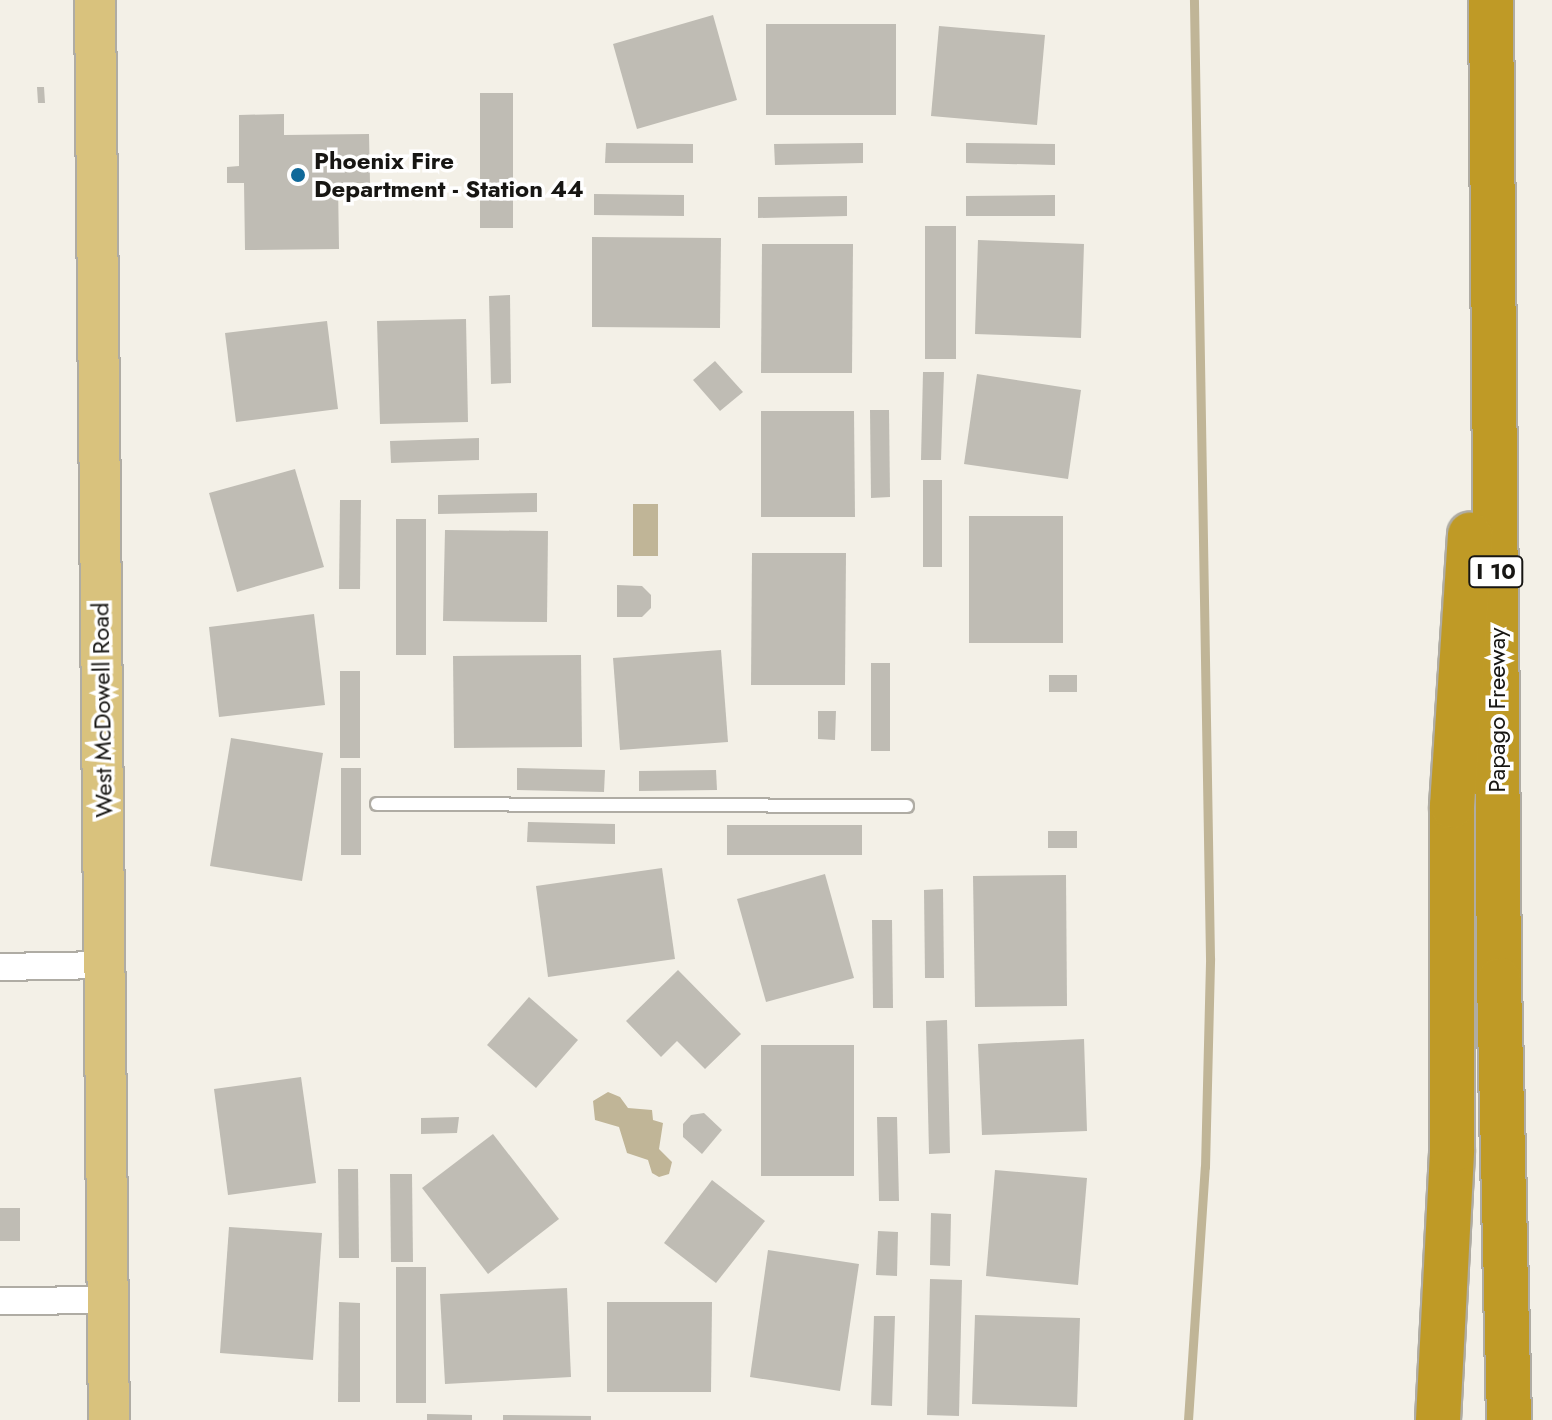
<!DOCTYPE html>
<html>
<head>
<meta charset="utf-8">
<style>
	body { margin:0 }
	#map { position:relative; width:1552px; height:1420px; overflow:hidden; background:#f3f0e7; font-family:Jost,sans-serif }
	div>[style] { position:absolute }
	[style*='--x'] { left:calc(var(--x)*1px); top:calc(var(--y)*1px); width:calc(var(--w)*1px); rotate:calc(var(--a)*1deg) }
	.water>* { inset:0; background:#c0b597 }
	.stream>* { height:9px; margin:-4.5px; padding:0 4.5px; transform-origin:4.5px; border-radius:4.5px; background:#c0b597 }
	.building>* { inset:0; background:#bfbcb4 }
	.roads { filter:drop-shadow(2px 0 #afaca4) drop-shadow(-2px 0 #afaca4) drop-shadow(0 2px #afaca4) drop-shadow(0 -2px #afaca4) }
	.lane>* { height:12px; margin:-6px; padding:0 6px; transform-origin:6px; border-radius:6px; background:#fff }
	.street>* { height:26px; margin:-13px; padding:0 13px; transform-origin:13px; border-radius:13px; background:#fff }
	.primary>* { height:40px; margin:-20px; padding:0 20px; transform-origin:20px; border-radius:20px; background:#d9c27d }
	.highway>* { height:44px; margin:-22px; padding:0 22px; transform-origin:22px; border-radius:22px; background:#bf9a26 }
	.dots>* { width:22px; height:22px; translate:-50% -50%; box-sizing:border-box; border:4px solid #fff; border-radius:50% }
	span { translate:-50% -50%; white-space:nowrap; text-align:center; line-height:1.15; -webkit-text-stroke:7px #fff; paint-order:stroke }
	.shield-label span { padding:2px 6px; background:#fff; border:2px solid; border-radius:6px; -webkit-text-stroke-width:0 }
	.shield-label { font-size:22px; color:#171613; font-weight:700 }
	.poi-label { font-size:24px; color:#171613; font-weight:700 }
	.left { translate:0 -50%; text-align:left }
	.street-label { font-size:24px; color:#171613 }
</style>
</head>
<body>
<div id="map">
	<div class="water">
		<div style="clip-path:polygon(633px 504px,658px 504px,658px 556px,633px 556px)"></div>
		<div style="clip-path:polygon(608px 1092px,620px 1097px,628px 1108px,652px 1110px,653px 1120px,663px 1123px,659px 1149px,672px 1162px,669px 1174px,659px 1177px,652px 1173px,648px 1160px,627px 1153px,619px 1127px,595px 1120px,593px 1101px)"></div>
	</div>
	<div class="stream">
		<div style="--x:1188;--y:1420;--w:254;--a:-86.2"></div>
		<div style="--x:1205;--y:1167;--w:209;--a:-88.6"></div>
		<div style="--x:1210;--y:958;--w:958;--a:-90.96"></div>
	</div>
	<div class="building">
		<div style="clip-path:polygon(713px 15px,737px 100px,637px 129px,613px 44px)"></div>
		<div style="clip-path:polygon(766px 24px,896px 24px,896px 115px,766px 115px)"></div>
		<div style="clip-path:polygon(939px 26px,1045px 35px,1037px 125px,931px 116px)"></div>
		<div style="clip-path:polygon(37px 87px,44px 87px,45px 103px,38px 103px)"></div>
		<div style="clip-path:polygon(480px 93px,513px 93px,513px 228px,480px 228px)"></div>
		<div style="clip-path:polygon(284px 114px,284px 135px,369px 134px,370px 183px,338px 183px,339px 249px,245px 250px,244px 183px,227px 183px,227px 167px,239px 166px,239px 115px)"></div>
		<div style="clip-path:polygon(606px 143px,693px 144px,693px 163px,605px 163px)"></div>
		<div style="clip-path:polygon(863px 143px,863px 163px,775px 165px,774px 144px)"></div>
		<div style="clip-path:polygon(966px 143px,1055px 144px,1055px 165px,966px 163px)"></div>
		<div style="clip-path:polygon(594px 194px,684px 195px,684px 216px,594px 215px)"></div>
		<div style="clip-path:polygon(1055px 195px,1055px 216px,966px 216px,966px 196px)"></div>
		<div style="clip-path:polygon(847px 196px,847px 216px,758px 218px,758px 197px)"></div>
		<div style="clip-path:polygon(925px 226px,956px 226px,956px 359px,925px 359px)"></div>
		<div style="clip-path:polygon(592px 237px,721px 238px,720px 328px,592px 327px)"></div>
		<div style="clip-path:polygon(978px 240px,1084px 244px,1081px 338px,975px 334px)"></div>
		<div style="clip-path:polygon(762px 244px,853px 244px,852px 373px,761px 373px)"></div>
		<div style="clip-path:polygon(510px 295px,511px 383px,491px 384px,489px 296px)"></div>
		<div style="clip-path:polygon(466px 319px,468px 422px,380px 424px,377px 321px)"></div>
		<div style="clip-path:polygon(327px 321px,338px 409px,236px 422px,225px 333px)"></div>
		<div style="clip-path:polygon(715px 361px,743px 392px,720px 411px,693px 380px)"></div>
		<div style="clip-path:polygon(923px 372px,944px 372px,941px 460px,921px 460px)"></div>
		<div style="clip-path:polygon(977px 374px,1081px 390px,1068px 479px,964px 464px)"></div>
		<div style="clip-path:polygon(870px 410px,889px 410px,890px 497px,871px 498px)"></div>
		<div style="clip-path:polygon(761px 411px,854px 411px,855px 517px,761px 517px)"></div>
		<div style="clip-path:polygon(479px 438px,479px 460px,391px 463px,390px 441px)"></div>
		<div style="clip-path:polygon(295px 469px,324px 567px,237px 592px,209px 493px)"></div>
		<div style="clip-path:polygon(923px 480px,942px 480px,942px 567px,923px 567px)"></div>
		<div style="clip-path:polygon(537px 493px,537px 512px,438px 514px,438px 495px)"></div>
		<div style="clip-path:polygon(340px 500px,361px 500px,360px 589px,339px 589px)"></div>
		<div style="clip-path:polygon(969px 516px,1063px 516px,1063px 643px,969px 643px)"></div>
		<div style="clip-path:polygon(396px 519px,426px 519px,426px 655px,396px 655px)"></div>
		<div style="clip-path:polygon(445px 530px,548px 531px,547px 622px,443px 621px)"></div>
		<div style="clip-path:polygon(752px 553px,846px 553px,845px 685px,751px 685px)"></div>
		<div style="clip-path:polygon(617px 585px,642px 586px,651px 595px,651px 608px,642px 617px,617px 617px)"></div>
		<div style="clip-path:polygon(314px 614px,325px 705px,219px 717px,209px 627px)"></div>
		<div style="clip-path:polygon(721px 650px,728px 742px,620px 750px,613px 658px)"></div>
		<div style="clip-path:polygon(581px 655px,582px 747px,454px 748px,453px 656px)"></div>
		<div style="clip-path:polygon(871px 663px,890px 663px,890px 751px,871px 751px)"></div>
		<div style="clip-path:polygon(340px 671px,360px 671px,360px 758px,340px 758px)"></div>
		<div style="clip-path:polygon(1049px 675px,1077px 675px,1077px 692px,1049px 692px)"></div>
		<div style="clip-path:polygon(818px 711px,836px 711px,835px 740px,818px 739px)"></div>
		<div style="clip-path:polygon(231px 738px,323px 753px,302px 881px,210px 866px)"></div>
		<div style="clip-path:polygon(341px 768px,361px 768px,361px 855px,341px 855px)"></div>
		<div style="clip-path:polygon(517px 768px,605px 770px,604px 792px,517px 790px)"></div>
		<div style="clip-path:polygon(716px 770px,717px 790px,639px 791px,639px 771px)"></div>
		<div style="clip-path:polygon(528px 822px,615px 824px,615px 844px,527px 842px)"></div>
		<div style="clip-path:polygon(727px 825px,862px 825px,862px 855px,727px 855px)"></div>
		<div style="clip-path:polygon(1048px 831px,1077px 831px,1077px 848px,1048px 848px)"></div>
		<div style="clip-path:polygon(662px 868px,675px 959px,548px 977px,536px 886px)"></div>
		<div style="clip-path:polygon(825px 874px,854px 978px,766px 1002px,737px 899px)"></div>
		<div style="clip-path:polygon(1066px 875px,1067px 1006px,975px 1007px,973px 876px)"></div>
		<div style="clip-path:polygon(943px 889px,944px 978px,925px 978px,924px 890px)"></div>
		<div style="clip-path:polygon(872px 920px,892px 920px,893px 1008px,873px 1008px)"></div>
		<div style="clip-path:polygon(678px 970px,741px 1034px,705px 1069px,677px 1041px,661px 1057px,626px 1021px)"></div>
		<div style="clip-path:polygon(529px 997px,578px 1040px,536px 1088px,487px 1045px)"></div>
		<div style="clip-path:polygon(947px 1020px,950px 1153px,929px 1154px,926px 1021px)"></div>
		<div style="clip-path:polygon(1084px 1039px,1087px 1131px,982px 1135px,978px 1044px)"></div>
		<div style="clip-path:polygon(761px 1045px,854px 1045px,854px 1176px,761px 1176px)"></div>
		<div style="clip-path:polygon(301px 1077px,316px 1183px,228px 1195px,214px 1089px)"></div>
		<div style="clip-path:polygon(704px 1113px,722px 1130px,702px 1154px,683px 1137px,683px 1124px,691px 1115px)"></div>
		<div style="clip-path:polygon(459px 1117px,457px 1133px,421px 1134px,421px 1118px)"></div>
		<div style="clip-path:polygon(877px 1117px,897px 1117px,899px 1201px,879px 1201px)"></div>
		<div style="clip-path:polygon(493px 1134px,559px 1219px,488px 1274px,422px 1188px)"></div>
		<div style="clip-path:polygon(338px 1169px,358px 1169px,359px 1258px,339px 1258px)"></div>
		<div style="clip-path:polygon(995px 1170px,1087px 1178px,1078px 1285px,986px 1276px)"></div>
		<div style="clip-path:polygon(390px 1174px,412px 1174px,413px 1262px,391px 1262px)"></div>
		<div style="clip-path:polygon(712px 1180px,765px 1221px,716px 1283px,664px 1243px)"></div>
		<div style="clip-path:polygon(0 1208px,20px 1208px,20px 1241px,0 1241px)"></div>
		<div style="clip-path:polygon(931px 1213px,951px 1214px,950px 1266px,930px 1265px)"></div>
		<div style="clip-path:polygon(229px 1227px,322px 1233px,313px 1360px,220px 1353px)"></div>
		<div style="clip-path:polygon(878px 1231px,898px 1232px,897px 1276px,876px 1275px)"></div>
		<div style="clip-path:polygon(768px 1250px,859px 1264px,840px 1391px,750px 1377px)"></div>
		<div style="clip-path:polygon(396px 1267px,426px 1267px,426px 1403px,396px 1403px)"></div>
		<div style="clip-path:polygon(930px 1279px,962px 1280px,959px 1416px,927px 1415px)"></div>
		<div style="clip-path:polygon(567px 1288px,571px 1377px,445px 1384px,440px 1294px)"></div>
		<div style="clip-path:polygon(339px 1302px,360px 1303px,360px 1402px,338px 1402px)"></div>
		<div style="clip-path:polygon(607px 1302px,712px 1302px,711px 1392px,607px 1392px)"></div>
		<div style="clip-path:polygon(975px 1315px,1080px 1318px,1077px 1407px,972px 1404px)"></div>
		<div style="clip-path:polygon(874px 1316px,895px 1316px,892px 1406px,871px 1405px)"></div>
		<div style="clip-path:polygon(427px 1414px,472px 1415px,472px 1420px,427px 1420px)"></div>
		<div style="clip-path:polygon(503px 1415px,591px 1416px,591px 1420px,503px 1420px)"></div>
	</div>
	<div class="roads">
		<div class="lane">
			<div style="--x:377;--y:804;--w:530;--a:0.22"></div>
		</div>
		<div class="street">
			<div style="--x:0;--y:967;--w:105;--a:-1.1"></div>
			<div style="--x:0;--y:1301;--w:108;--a:-0.5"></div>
		</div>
		<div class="primary">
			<div style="--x:95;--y:0;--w:1420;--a:89.44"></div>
		</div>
		<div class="highway">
			<div style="--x:1491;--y:0;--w:980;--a:89.53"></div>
			<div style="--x:1499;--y:980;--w:440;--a:88.7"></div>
			<div style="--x:1438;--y:1420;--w:270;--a:-87"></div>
			<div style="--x:1452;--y:1150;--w:344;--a:-90"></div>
			<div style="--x:1452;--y:806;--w:272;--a:-86.2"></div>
		</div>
	</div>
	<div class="dots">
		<div style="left:298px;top:175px;background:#106999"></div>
	</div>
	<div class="shield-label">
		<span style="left:1496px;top:572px">I 10</span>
	</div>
	<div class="poi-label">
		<span class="left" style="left:314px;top:175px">Phoenix Fire<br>Department - Station 44</span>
	</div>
	<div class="street-label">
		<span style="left:102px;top:710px;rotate:-91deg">West McDowell Road</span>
		<span style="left:1497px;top:710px;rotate:-90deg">Papago Freeway</span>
	</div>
</div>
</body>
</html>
